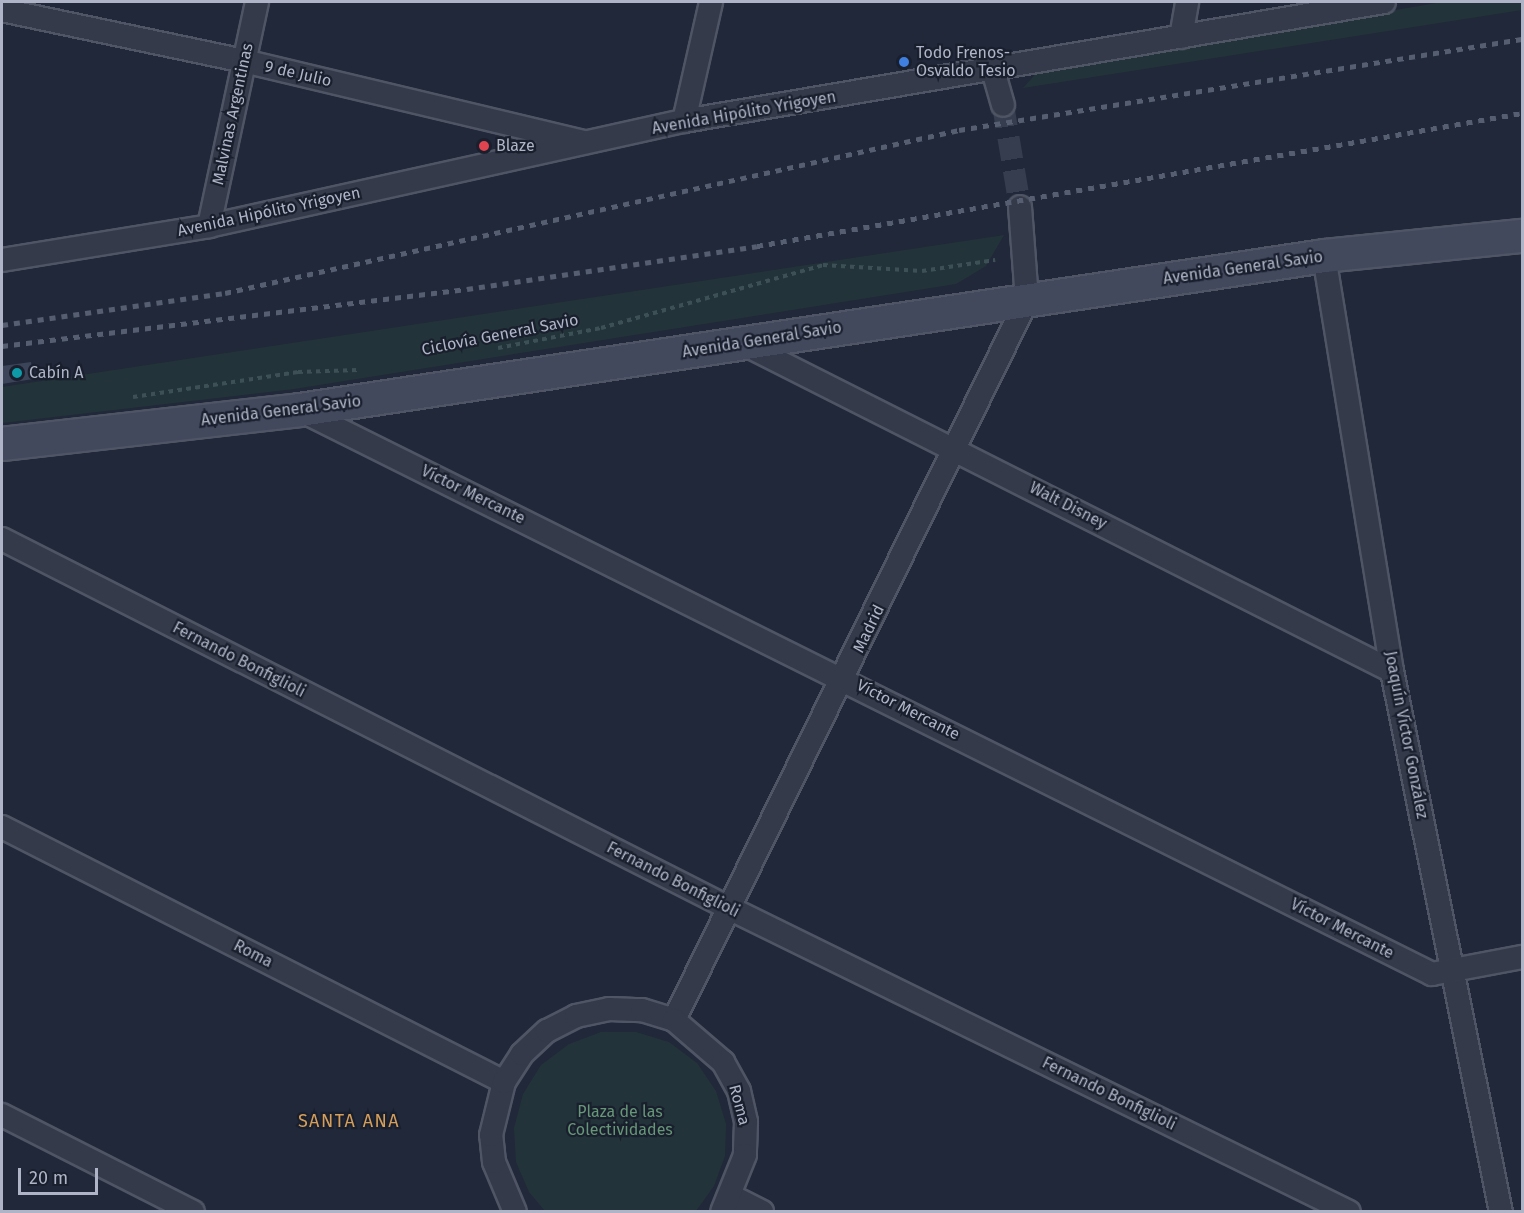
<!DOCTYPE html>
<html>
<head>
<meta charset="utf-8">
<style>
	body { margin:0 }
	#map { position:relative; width:1524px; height:1213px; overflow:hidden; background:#212839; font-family:"Fira Sans",sans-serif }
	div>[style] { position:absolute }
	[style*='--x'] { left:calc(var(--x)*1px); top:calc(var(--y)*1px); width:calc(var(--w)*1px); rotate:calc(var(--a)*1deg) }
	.green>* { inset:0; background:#22343a }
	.building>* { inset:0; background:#3c4459 }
	.street-tunnel>* { height:22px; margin-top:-11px; transform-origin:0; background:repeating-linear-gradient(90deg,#363d4e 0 22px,transparent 0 33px) }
	.path>* { height:4px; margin-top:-2px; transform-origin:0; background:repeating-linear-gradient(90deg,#3d5055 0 4.5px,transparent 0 9px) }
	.roads { filter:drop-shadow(2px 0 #4f5564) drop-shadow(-2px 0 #4f5564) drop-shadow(0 2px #4f5564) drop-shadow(0 -2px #4f5564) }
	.street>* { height:22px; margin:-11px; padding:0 11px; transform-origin:11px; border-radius:11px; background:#343a49 }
	.secondary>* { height:32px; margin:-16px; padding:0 16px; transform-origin:16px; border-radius:16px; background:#42495d }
	.rail>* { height:4.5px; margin-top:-2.25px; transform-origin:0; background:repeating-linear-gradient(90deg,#565e71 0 6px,transparent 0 12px) }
	.dots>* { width:16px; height:16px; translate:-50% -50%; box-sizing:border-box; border:3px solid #1a1f2e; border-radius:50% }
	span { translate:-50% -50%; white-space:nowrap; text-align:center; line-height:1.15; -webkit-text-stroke:4.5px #1a1f2e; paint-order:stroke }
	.poi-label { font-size:16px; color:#afb5c6 }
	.left { translate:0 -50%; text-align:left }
	.street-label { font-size:16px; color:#afb5c6 }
	.park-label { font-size:16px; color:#669777 }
	.neighbourhood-label { font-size:18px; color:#d59f5b; letter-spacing:1.5px }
	.frame { position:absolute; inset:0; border:3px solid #afb5c6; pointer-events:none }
	.scale { position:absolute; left:18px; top:1168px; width:80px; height:27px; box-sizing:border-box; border:3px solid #afb5c6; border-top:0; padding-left:8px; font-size:18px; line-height:21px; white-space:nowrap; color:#afb5c6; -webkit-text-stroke:4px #1a1f2e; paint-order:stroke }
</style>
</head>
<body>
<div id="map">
	<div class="green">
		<div style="clip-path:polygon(1443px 2px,1522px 2px,1522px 10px,1023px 88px,1039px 70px)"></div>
		<div style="clip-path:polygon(1004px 235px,986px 266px,956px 284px,294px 389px,2px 423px,2px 387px)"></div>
		<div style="clip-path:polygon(601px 1032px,636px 1032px,669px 1042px,697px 1063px,716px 1091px,726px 1124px,725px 1156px,714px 1186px,696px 1211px,545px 1211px,529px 1192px,516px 1162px,514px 1128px,523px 1094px,541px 1065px,569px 1044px)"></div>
	</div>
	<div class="building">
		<div style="clip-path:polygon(31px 362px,33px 379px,2px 384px,2px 366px)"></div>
	</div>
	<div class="street-tunnel">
		<div style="--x:1003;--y:105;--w:103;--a:80.5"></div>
	</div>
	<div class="path">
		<div style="--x:498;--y:348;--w:105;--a:-11"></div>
		<div style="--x:601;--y:328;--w:231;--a:-15.8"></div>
		<div style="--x:823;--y:265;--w:99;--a:3.5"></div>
		<div style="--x:922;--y:271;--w:74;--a:-8.6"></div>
		<div style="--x:133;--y:397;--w:167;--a:-8.6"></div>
		<div style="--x:298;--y:372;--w:60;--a:-1.9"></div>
	</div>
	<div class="roads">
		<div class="street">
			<div style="--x:2;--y:10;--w:247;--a:11.9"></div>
			<div style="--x:244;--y:61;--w:350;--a:13.4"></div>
			<div style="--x:1181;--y:37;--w:36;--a:-80"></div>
			<div style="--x:993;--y:70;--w:36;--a:74"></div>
			<div style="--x:684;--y:121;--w:122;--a:-77.2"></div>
			<div style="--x:209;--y:226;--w:229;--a:-77.9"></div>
			<div style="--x:1324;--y:256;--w:421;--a:80.7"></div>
			<div style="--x:1392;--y:671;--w:552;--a:78.61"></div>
			<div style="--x:2;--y:260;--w:210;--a:-9.3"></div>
			<div style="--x:209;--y:226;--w:486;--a:-12.5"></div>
			<div style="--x:684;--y:121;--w:710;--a:-9.65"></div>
			<div style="--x:742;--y:343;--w:728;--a:26.78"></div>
			<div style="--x:300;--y:410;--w:1265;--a:26.48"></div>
			<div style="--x:1432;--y:974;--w:92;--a:-10.7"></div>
			<div style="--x:2;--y:539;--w:818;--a:26.91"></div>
			<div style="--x:731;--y:909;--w:688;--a:26.12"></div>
			<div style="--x:2;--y:827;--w:563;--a:26.93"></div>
			<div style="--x:674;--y:1020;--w:802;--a:-63.88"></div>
			<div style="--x:1027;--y:300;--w:93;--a:-94.3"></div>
			<div style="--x:2;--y:1115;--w:214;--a:26.9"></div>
			<div style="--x:731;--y:1196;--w:35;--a:27"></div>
			<div style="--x:515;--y:1212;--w:54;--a:-112.8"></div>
			<div style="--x:494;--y:1162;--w:27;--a:-96"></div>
			<div style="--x:491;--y:1135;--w:55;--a:-76.2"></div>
			<div style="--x:504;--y:1082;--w:33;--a:-57"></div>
			<div style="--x:522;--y:1054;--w:34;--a:-43"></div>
			<div style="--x:547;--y:1031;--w:33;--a:-27"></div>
			<div style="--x:576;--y:1016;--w:34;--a:-12"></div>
			<div style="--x:609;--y:1009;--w:33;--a:2"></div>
			<div style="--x:642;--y:1010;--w:34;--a:17"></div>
			<div style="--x:674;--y:1020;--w:65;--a:40.6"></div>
			<div style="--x:723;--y:1062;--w:33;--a:61"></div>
			<div style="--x:739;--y:1091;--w:32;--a:77"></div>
			<div style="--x:746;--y:1122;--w:33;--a:92"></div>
			<div style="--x:745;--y:1155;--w:61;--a:112"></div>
		</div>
		<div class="secondary">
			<div style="--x:2;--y:444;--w:300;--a:-6.5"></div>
			<div style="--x:300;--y:410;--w:1036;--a:-8.55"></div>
			<div style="--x:1324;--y:256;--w:199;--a:-5.8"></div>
		</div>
	</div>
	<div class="rail">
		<div style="--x:2;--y:325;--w:225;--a:-8.2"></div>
		<div style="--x:225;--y:293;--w:752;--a:-12.52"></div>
		<div style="--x:959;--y:130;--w:570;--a:-9.18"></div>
		<div style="--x:2;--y:346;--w:468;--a:-7"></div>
		<div style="--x:467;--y:289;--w:293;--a:-8.4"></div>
		<div style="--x:757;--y:246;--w:776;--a:-9.86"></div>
	</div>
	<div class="dots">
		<div style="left:904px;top:62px;background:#3f7fe0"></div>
		<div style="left:484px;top:146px;background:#e0444e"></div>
		<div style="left:17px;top:373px;background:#0f9aa8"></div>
	</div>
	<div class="poi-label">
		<span class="left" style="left:916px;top:62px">Todo Frenos-<br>Osvaldo Tesio</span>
		<span class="left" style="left:496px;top:146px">Blaze</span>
		<span class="left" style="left:29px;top:373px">Cabín A</span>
	</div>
	<div class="street-label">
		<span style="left:298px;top:74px;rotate:13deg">9 de Julio</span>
		<span style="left:744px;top:113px;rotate:-10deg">Avenida Hipólito Yrigoyen</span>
		<span style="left:233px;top:114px;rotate:-78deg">Malvinas Argentinas</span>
		<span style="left:269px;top:212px;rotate:-12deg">Avenida Hipólito Yrigoyen</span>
		<span style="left:1243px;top:268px;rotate:-8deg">Avenida General Savio</span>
		<span style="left:500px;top:335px;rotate:-11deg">Ciclovía General Savio</span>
		<span style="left:762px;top:340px;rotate:-9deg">Avenida General Savio</span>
		<span style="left:281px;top:411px;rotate:-7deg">Avenida General Savio</span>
		<span style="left:473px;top:495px;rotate:26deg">Víctor Mercante</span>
		<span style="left:1068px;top:506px;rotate:27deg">Walt Disney</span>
		<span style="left:869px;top:629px;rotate:-64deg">Madrid</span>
		<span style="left:239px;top:660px;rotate:27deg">Fernando Bonfiglioli</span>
		<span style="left:908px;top:710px;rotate:27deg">Víctor Mercante</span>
		<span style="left:1406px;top:735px;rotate:79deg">Joaquín Víctor González</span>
		<span style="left:673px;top:880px;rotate:27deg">Fernando Bonfiglioli</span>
		<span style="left:1342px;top:929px;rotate:27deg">Víctor Mercante</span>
		<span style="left:253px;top:954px;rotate:27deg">Roma</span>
		<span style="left:1109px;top:1094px;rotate:26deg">Fernando Bonfiglioli</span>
		<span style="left:739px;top:1105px;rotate:75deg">Roma</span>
	</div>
	<div class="park-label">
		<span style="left:620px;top:1121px">Plaza de las<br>Colectividades</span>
	</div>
	<div class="neighbourhood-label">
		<span style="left:349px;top:1121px">SANTA ANA</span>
	</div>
	<div class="frame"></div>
	<div class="scale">20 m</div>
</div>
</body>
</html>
